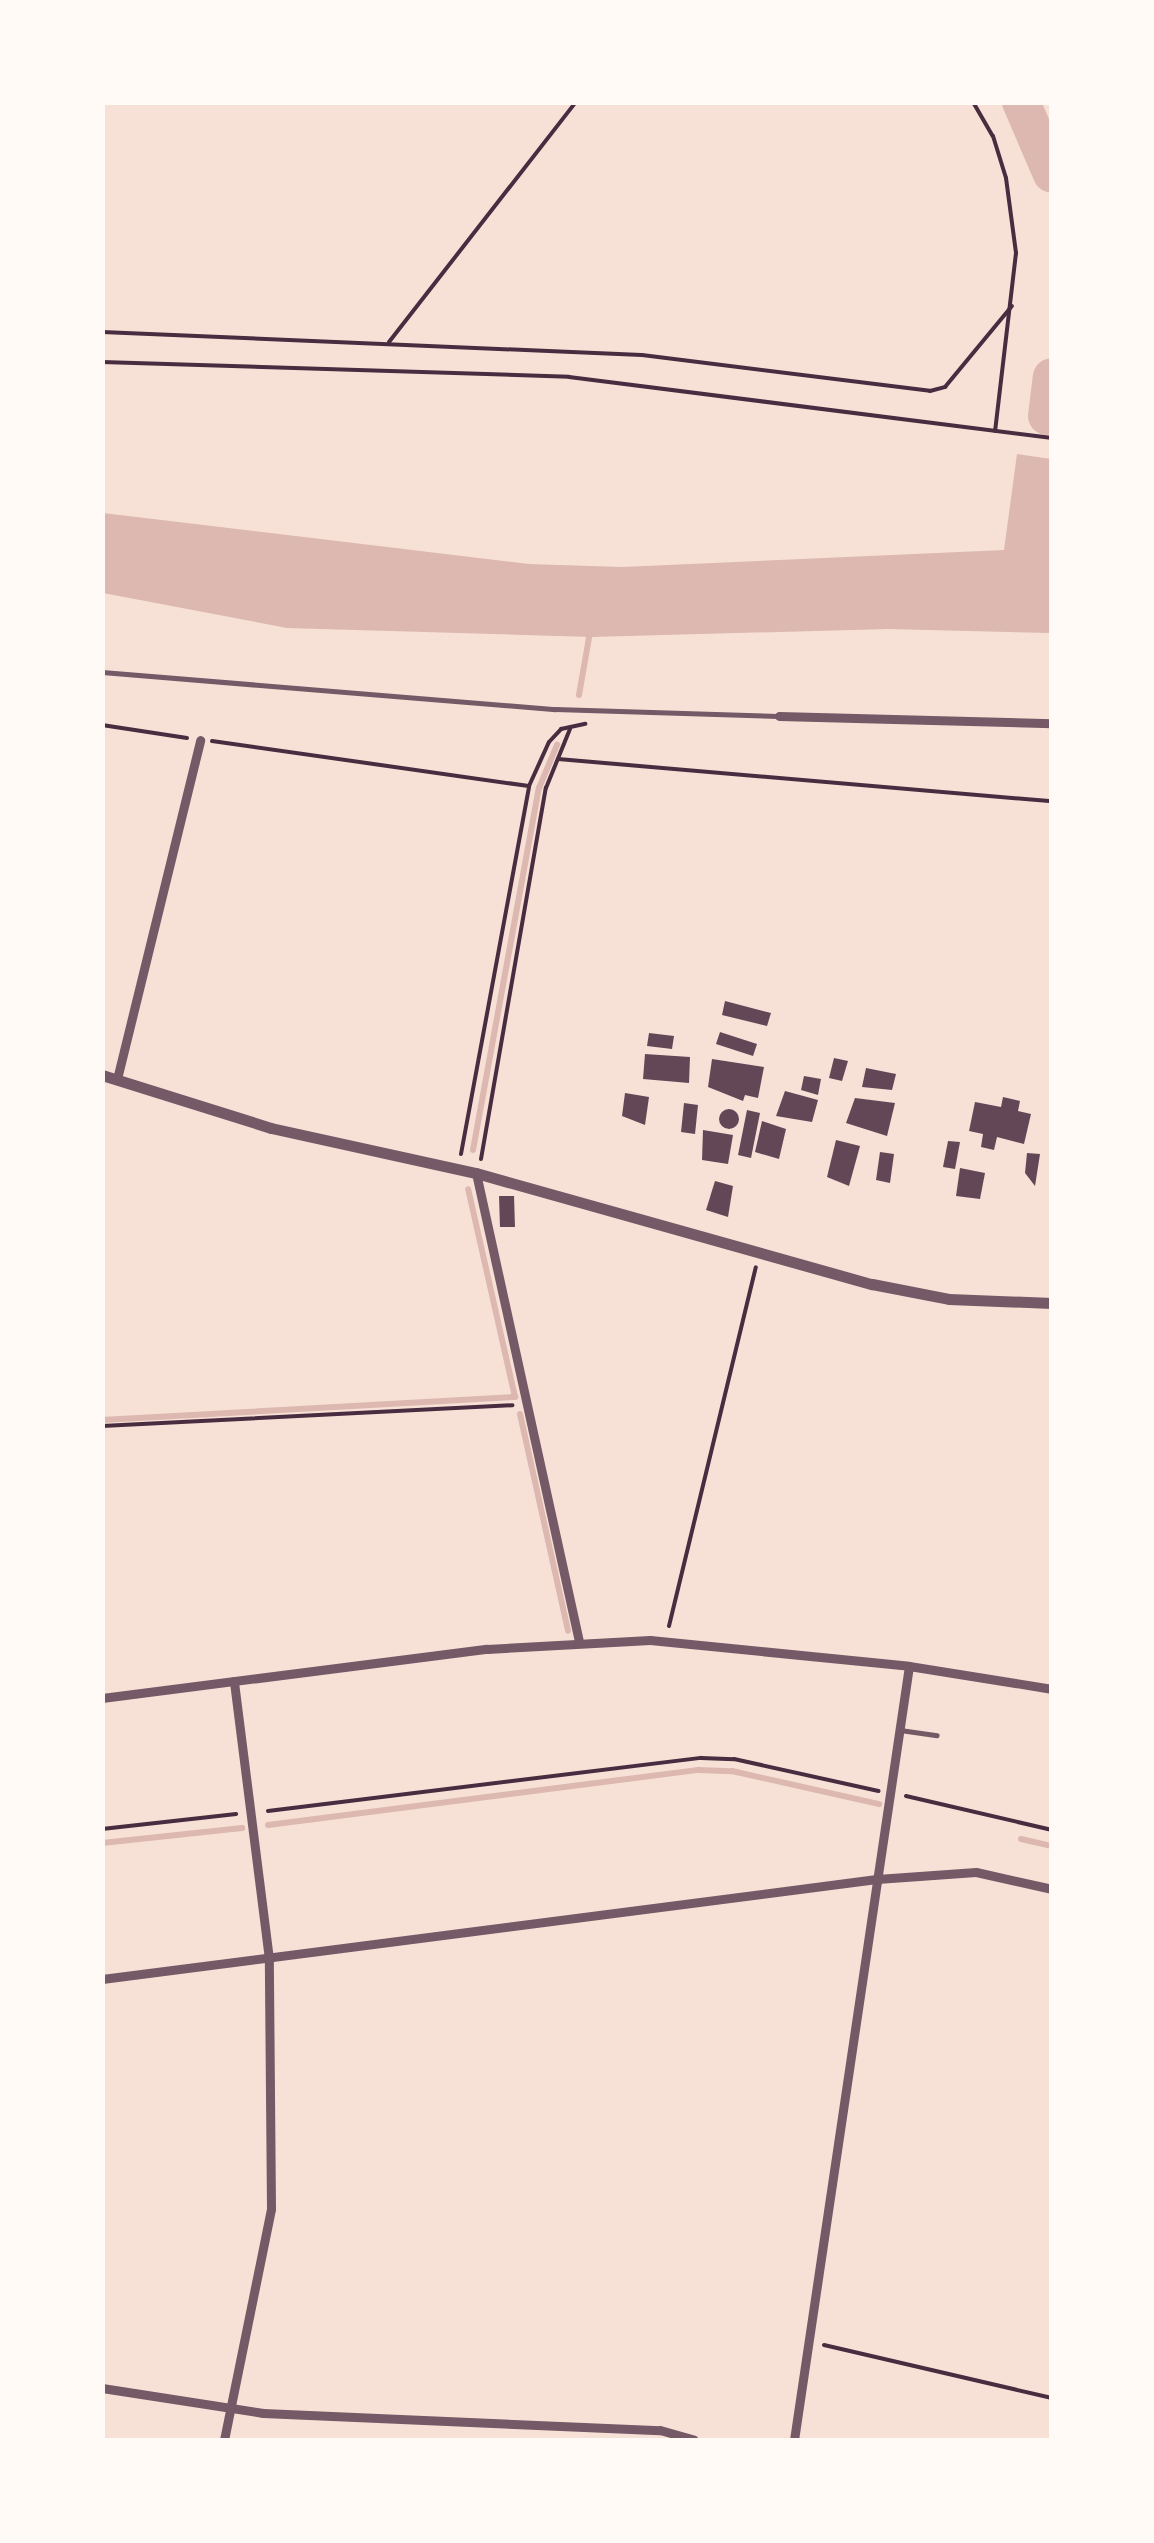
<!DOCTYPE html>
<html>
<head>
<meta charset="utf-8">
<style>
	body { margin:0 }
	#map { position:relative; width:1154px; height:2543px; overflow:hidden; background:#f7e1d7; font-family:Helvetica,sans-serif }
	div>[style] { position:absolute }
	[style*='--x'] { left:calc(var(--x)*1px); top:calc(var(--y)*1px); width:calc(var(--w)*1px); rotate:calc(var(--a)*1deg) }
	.water>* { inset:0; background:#dcb8b0 }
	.stream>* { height:6px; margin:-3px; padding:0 3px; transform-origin:3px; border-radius:3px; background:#dcb8b0 }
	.river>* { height:38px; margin:-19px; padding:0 19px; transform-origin:19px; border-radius:19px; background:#dcb8b0 }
	.building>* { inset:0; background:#644757 }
	.round { border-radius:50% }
	.path>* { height:4px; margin:-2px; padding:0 2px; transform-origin:2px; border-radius:2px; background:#4a2c40 }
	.service>* { height:5px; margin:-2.5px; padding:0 2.5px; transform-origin:2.5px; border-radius:2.5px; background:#755966 }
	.minor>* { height:9px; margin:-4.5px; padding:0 4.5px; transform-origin:4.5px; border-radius:4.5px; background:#755966 }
	.tertiary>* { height:11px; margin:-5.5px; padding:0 5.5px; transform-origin:5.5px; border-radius:5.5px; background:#755966 }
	span { translate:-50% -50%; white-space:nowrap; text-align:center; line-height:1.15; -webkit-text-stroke:8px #fffaf5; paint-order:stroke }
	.frame { position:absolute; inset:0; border:105px solid #fffaf5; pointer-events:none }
</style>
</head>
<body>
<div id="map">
	<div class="water">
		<div style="clip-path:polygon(1017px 454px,1051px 459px,1051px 633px,888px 629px,591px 637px,287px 628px,103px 593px,103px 513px,529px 564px,622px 567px,1004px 550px)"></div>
	</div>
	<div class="stream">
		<div style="--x:1050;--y:386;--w:2;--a:0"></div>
		<div style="--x:579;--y:695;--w:64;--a:-80.1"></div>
		<div style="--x:473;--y:1150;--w:368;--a:-79.7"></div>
		<div style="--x:539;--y:788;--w:47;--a:-67.3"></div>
		<div style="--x:520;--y:1414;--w:222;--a:77.5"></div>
		<div style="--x:102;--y:1420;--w:414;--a:-3.2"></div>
		<div style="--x:515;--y:1397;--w:213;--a:-102.7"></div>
		<div style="--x:268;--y:1825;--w:434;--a:-7.3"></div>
		<div style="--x:698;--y:1770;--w:34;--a:2"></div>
		<div style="--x:732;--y:1771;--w:151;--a:12.7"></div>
		<div style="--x:1021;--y:1839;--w:32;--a:13"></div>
		<div style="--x:102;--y:1843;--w:141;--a:-6.1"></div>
	</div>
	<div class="river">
		<div style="--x:1021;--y:102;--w:78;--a:66.7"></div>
		<div style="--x:1047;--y:416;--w:39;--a:-83"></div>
	</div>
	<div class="building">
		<div style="clip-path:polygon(725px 1001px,771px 1013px,767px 1026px,722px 1015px)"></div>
		<div style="clip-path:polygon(720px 1032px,757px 1044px,753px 1056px,716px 1044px)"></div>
		<div style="clip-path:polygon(649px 1033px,674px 1036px,672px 1049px,647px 1046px)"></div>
		<div style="clip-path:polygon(645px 1054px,690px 1057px,689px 1083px,643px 1079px)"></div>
		<div style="clip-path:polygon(834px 1058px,848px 1061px,842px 1081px,829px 1078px)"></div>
		<div style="clip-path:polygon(712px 1059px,764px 1067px,758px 1098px,745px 1095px,743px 1101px,708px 1087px)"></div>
		<div style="clip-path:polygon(866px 1068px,896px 1074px,892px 1090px,862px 1087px)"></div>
		<div style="clip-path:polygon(804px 1076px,821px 1079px,818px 1095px,801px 1090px)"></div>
		<div style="clip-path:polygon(785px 1091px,818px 1100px,812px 1122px,776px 1116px)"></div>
		<div style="clip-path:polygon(625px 1093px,649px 1097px,645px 1125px,622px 1116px)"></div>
		<div style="clip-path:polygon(1003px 1097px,1020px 1101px,1018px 1111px,1031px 1114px,1024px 1144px,997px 1137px,994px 1150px,981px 1147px,983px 1134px,969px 1131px,975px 1102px,1001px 1107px)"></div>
		<div style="clip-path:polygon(855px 1098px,895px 1103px,887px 1136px,846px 1123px)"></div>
		<div style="clip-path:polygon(684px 1103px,698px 1105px,695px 1134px,681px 1132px)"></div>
		<div class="round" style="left:719px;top:1109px;width:20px;height:20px"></div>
		<div style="clip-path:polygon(747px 1110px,760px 1113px,751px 1158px,738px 1155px)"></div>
		<div style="clip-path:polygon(762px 1121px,786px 1129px,779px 1159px,755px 1152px)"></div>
		<div style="clip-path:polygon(703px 1130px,733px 1135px,728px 1164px,702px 1160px)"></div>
		<div style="clip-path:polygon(836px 1140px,860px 1146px,849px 1186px,827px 1177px)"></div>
		<div style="clip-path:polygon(948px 1141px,960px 1142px,955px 1169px,943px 1167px)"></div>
		<div style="clip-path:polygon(880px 1152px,894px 1154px,890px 1183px,876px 1180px)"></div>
		<div style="clip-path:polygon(1027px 1153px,1040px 1154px,1035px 1186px,1025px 1173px)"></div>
		<div style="clip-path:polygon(960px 1168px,985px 1173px,980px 1199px,956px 1196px)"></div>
		<div style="clip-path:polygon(715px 1181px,733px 1186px,728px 1217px,706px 1210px)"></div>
		<div style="clip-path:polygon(499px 1196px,514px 1196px,515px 1227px,500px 1227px)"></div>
	</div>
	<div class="path">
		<div style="--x:973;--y:102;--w:39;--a:60"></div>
		<div style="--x:993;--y:136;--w:44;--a:72.8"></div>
		<div style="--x:1006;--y:178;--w:76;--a:82.4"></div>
		<div style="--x:1016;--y:253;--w:179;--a:96.7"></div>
		<div style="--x:102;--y:332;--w:540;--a:2.44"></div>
		<div style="--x:642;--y:355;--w:290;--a:7.1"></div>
		<div style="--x:930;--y:391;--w:16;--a:-15"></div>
		<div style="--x:945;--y:387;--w:105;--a:-50.4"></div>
		<div style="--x:389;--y:342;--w:304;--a:-52.1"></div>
		<div style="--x:102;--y:362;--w:467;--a:1.8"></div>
		<div style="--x:569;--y:377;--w:487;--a:7.2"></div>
		<div style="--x:102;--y:725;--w:86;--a:8.7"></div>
		<div style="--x:212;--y:741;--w:320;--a:8.1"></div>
		<div style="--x:558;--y:759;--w:496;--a:4.9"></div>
		<div style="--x:461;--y:1154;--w:374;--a:-79.5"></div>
		<div style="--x:529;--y:786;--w:48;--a:-65.6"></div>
		<div style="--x:549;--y:742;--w:18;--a:-47"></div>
		<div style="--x:561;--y:729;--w:25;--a:-12"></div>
		<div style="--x:481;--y:1159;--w:377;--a:-80.1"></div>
		<div style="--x:546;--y:788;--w:64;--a:-67.9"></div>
		<div style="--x:102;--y:1426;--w:411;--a:-2.9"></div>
		<div style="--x:669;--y:1626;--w:369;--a:-76.4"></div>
		<div style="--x:906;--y:1796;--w:150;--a:13.1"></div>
		<div style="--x:268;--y:1811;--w:436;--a:-7"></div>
		<div style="--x:701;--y:1758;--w:33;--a:2"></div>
		<div style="--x:734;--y:1759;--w:148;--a:12.5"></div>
		<div style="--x:102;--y:1829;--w:135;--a:-6.4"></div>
		<div style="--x:824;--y:2345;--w:234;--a:13.1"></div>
	</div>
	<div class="service">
		<div style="--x:102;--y:672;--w:455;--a:4.7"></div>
		<div style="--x:555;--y:709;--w:223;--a:1.8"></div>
		<div style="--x:900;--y:1730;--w:37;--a:8"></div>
	</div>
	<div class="minor">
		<div style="--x:779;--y:716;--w:273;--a:1.5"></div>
		<div style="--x:117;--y:1079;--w:349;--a:-76.2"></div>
		<div style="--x:476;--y:1173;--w:479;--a:77.6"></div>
		<div style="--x:102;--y:1698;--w:388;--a:-7.3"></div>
		<div style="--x:487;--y:1649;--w:163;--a:-3.2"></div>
		<div style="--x:650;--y:1640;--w:260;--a:5.7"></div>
		<div style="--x:909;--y:1666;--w:145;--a:9.1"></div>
		<div style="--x:102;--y:1979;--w:781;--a:-7.35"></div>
		<div style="--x:877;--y:1879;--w:99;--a:-4"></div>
		<div style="--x:976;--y:1872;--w:78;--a:12.6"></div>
		<div style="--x:102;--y:2388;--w:163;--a:8.8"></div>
		<div style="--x:263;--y:2413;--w:397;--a:2.5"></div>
		<div style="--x:660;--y:2430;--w:35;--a:16"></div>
		<div style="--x:224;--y:2440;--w:236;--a:-78.5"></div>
		<div style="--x:271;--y:2209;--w:250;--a:-90.5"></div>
		<div style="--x:269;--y:1959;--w:280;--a:-97.2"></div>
		<div style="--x:794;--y:2440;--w:782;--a:-81.55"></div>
	</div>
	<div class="tertiary">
		<div style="--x:102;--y:1075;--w:177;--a:17.4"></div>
		<div style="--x:271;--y:1128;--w:210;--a:12.4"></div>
		<div style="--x:476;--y:1173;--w:411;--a:15.7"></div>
		<div style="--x:872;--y:1284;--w:78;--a:11"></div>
		<div style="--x:949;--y:1299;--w:103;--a:2.2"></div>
	</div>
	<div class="frame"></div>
</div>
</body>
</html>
